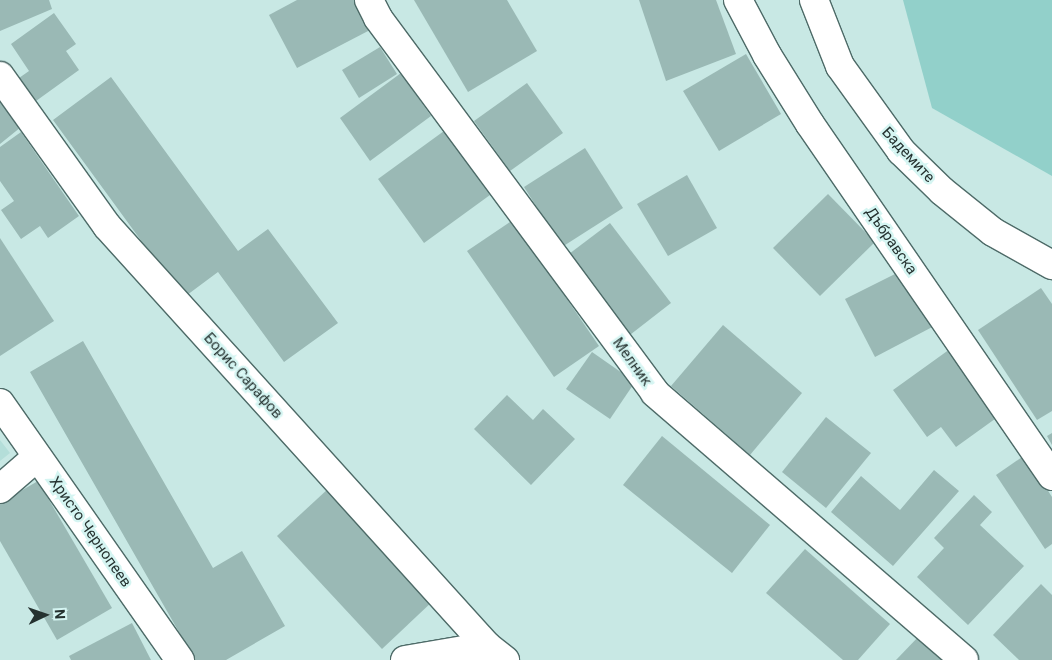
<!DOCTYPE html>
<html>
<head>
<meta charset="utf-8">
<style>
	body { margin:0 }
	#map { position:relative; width:1052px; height:660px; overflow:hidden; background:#c8e8e4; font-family:Roboto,sans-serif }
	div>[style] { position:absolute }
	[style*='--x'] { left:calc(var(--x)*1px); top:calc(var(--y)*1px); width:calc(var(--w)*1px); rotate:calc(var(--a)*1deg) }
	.built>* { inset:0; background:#b4ded9 }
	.green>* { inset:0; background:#92d0ca }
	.building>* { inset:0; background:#9ab9b5 }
	.roads { filter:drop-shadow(1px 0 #4e6b68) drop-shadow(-1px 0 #4e6b68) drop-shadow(0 1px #4e6b68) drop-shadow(0 -1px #4e6b68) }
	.street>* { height:28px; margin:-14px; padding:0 14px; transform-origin:14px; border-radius:14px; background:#fff }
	span { translate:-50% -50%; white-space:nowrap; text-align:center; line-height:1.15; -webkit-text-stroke:5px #d5f5f2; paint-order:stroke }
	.street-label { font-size:15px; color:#253230 }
	.north { position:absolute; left:20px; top:590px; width:50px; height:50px; -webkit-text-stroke:4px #d5f5f2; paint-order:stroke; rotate:87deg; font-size:14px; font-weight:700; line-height:20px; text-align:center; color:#253230 }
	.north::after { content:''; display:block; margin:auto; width:18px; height:22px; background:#253230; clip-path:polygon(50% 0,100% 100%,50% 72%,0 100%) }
</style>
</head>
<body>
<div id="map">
	<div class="built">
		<div style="clip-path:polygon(0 440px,10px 453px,0 461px)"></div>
	</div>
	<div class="green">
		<div style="clip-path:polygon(903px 0,1052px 0,1052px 176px,932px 108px)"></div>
	</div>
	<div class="building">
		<div style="clip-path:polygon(0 0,49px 0,52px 9px,0 31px)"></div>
		<div style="clip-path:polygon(297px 0,354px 0,370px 30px,297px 68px,269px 15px)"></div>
		<div style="clip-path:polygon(414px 0,507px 0,537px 51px,468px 92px)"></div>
		<div style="clip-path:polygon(639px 0,716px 0,736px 54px,666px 81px)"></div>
		<div style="clip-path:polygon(54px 13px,76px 44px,66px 51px,79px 70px,36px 101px,19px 78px,29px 71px,11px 44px)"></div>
		<div style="clip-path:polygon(380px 47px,397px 74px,359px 98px,342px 70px)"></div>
		<div style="clip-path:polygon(746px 54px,781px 114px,719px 151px,683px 91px)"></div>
		<div style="clip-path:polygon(401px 73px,431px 116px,370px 161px,340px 118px)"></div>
		<div style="clip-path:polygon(111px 77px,238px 251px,268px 229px,338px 323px,284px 362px,218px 272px,183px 298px,53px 120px)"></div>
		<div style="clip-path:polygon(527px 83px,563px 133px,510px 171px,474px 121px)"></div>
		<div style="clip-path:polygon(0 101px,21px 127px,0 144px)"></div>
		<div style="clip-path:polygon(444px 131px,490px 195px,424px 243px,378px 179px)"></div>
		<div style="clip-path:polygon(21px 132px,79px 216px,48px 238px,40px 226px,21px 239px,1px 210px,14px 201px,0 181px,0 147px)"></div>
		<div style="clip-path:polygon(585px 148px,623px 208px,562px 247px,524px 187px)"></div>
		<div style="clip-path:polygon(687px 175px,717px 228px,668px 256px,637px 204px)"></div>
		<div style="clip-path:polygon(828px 194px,875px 242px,820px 296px,773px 248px)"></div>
		<div style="clip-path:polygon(513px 220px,599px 346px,554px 377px,467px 251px)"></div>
		<div style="clip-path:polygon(610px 223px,671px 303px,626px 338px,565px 257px)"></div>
		<div style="clip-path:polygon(0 238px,54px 321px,0 356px)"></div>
		<div style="clip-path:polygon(909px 267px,938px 324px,875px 357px,845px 299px)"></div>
		<div style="clip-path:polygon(1041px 288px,1052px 304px,1052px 411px,1037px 420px,978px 330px)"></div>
		<div style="clip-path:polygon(723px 325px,802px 393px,750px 455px,671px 386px)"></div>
		<div style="clip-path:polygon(83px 341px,213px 568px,242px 551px,285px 626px,226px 660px,195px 660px,30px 372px)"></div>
		<div style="clip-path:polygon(957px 344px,1006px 411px,956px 447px,941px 427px,927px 437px,893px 390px)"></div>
		<div style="clip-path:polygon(592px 352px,635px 382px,610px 419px,566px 389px)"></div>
		<div style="clip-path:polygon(507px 395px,533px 420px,543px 409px,575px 439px,531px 485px,474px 429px)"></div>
		<div style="clip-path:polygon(826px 417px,871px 453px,826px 508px,782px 472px)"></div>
		<div style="clip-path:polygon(1052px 433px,1052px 445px,1047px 436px)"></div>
		<div style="clip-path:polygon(662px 436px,770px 525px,732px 573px,623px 485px)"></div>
		<div style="clip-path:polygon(1025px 455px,1052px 497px,1052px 544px,1045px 549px,996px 475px)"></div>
		<div style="clip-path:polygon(934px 470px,959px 491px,893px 566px,831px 512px,861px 476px,900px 510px)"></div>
		<div style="clip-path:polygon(38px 481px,112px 608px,57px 640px,0 541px,0 503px)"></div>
		<div style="clip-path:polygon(329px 488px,434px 600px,382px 649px,277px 536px)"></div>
		<div style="clip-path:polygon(974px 495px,992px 512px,980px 525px,1024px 566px,968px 625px,917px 577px,944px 548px,934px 538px)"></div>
		<div style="clip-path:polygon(805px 549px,890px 624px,858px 660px,843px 660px,766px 593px)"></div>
		<div style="clip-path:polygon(1041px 584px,1052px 595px,1052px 660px,1019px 660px,993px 635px)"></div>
		<div style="clip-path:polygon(132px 623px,151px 660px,71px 660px,69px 656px)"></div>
		<div style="clip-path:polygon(921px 634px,948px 660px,896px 660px)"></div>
	</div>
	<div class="roads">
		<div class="street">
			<div style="--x:369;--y:0;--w:20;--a:63"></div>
			<div style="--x:378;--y:18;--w:466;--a:53.5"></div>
			<div style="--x:655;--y:393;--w:408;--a:40.8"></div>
			<div style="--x:738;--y:0;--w:62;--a:62.2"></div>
			<div style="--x:767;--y:55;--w:81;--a:58.1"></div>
			<div style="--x:810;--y:124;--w:427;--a:55.5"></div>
			<div style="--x:814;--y:0;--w:71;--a:68.5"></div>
			<div style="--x:840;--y:66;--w:105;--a:54.3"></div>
			<div style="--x:901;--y:151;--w:57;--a:44.3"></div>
			<div style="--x:942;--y:191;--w:65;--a:38.8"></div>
			<div style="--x:993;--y:232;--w:68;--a:29.2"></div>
			<div style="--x:0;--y:76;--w:184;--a:54.5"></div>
			<div style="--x:107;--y:226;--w:566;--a:47.86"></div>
			<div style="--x:487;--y:646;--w:23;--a:38"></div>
			<div style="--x:0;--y:403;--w:314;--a:55"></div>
			<div style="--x:0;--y:489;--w:49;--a:-40.9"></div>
			<div style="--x:405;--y:660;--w:83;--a:-9.7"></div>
		</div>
	</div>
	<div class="street-label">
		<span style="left:908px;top:155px;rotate:47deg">Бадемите</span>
		<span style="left:891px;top:241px;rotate:55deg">Дъбравска</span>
		<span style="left:632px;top:362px;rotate:54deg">Мелник</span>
		<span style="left:243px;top:376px;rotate:48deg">Борис Сарафов</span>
		<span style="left:90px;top:532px;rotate:55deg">Христо Чернопеев</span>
	</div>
	<div class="north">N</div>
</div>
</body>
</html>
